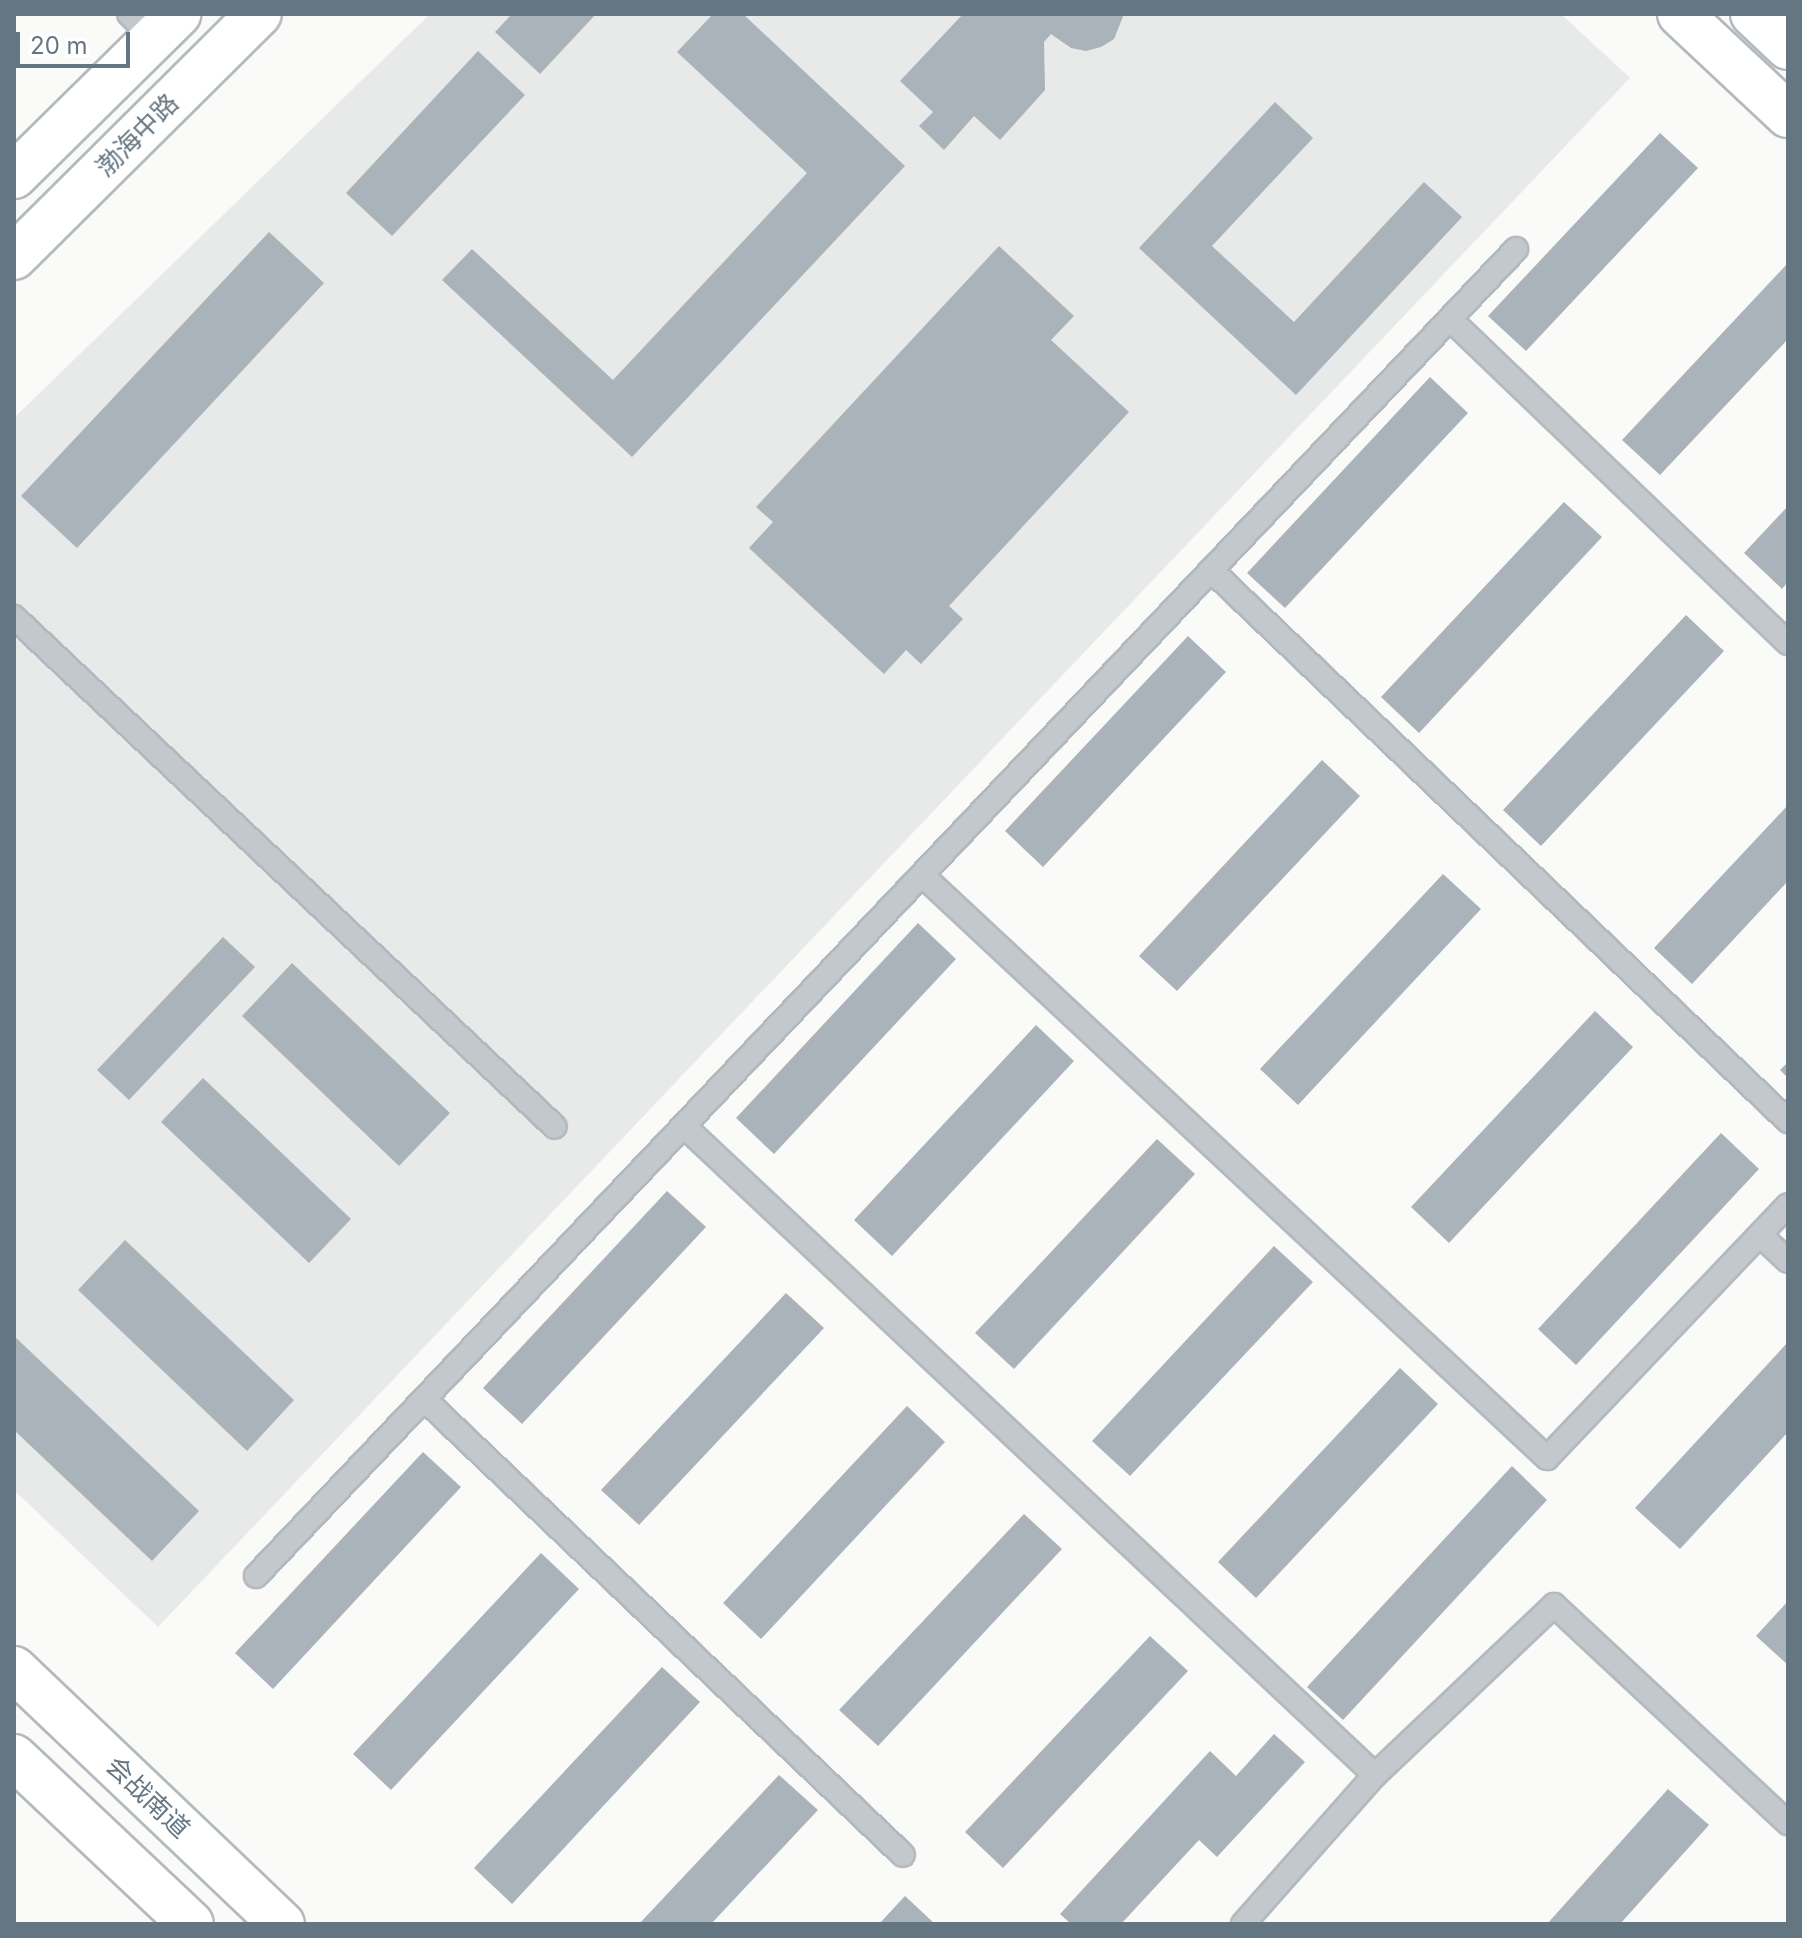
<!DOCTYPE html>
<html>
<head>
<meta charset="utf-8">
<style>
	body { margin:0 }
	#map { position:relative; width:1802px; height:1938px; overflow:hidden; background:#fafaf8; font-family:Inter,"Noto Sans SC",sans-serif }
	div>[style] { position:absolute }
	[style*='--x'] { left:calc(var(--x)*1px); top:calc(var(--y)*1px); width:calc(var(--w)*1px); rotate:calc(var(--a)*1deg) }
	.built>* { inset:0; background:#e8e9e9 }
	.building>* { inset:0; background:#aab3b9 }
	.roads { filter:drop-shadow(2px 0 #b3babf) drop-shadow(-2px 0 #b3babf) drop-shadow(0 2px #b3babf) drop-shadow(0 -2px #b3babf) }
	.service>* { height:22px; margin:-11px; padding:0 11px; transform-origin:11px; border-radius:11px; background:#c3c8cc }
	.secondary>* { height:44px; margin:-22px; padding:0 22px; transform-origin:22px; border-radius:22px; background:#fff }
	.primary>* { height:44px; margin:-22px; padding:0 22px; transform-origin:22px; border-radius:22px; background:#fff }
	span { translate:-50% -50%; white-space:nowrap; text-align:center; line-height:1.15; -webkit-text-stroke:8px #fff; paint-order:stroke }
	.street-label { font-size:26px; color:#657683 }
	.frame { position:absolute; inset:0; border:16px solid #657683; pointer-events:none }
	.scale { position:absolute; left:16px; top:32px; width:114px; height:36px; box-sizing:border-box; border:4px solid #657683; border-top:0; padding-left:10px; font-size:24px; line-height:28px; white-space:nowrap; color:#657683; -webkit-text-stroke:6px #fff; paint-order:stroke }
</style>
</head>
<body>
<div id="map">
	<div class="built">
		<div style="clip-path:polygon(430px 14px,1561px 14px,1630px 78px,158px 1627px,14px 1490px,14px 418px)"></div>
	</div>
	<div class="building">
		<div style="clip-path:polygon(512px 14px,596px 14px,540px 74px,495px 32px)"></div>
		<div style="clip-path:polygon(713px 14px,743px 14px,905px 166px,632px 457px,442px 280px,472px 249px,613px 380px,807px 173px,677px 52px)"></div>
		<div style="clip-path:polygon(963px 14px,1124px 14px,1114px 39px,1101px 47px,1086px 51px,1071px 48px,1051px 34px,1044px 42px,1045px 90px,1000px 140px,974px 116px,944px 150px,919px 126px,933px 112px,900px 81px)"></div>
		<div style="clip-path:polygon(478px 51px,525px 95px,392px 236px,346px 193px)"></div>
		<div style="clip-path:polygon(1275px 102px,1313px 138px,1212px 246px,1294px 322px,1424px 182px,1462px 217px,1296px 395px,1139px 248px)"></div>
		<div style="clip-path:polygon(1660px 133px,1698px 168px,1526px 351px,1488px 316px)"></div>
		<div style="clip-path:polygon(269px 232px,324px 283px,77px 548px,21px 496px)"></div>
		<div style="clip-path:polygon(999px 246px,1074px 316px,1051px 340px,1129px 412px,949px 606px,963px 619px,921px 664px,906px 650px,884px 674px,749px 548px,773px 522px,756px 507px)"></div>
		<div style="clip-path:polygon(1788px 263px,1788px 339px,1660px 475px,1622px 440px)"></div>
		<div style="clip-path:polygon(1430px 377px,1468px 413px,1285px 608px,1247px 573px)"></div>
		<div style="clip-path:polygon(1564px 502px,1602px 537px,1419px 733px,1381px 697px)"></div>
		<div style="clip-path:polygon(1788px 506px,1788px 582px,1782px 589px,1744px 553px)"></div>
		<div style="clip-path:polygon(1686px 615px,1724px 651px,1541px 846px,1503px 810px)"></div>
		<div style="clip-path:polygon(1188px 636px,1226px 672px,1043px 867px,1005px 831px)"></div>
		<div style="clip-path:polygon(1322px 760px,1360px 796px,1177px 991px,1139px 956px)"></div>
		<div style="clip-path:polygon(1788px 805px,1788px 881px,1692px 984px,1654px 948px)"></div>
		<div style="clip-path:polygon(1443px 874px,1481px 909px,1298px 1105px,1260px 1069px)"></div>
		<div style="clip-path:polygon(918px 923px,956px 959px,774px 1154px,736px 1118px)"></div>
		<div style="clip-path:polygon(223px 937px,255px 967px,129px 1100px,97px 1070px)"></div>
		<div style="clip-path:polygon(292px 963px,450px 1113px,399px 1166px,242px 1016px)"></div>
		<div style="clip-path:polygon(1595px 1011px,1633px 1047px,1449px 1243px,1411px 1207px)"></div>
		<div style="clip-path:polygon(1036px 1025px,1074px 1061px,892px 1256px,854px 1220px)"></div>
		<div style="clip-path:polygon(1788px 1062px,1788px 1078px,1780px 1070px)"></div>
		<div style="clip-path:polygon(203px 1078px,351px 1219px,309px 1263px,161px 1122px)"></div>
		<div style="clip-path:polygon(1721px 1133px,1759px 1169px,1576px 1365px,1538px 1329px)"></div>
		<div style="clip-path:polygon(1157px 1139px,1195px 1174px,1014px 1369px,975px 1333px)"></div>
		<div style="clip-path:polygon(667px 1191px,706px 1227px,522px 1424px,483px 1388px)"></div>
		<div style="clip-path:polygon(125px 1240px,294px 1400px,247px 1451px,78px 1290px)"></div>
		<div style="clip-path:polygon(1274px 1246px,1313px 1282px,1130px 1476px,1092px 1441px)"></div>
		<div style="clip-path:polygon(786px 1293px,824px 1328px,639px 1525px,601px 1490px)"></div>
		<div style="clip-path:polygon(14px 1336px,199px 1511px,152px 1561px,14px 1430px)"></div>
		<div style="clip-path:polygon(1788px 1342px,1788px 1432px,1680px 1549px,1635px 1508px)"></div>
		<div style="clip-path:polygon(1400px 1368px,1438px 1404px,1256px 1598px,1218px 1562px)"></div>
		<div style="clip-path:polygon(907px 1406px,945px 1442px,761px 1639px,723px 1603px)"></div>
		<div style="clip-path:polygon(423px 1452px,461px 1487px,273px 1689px,235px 1653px)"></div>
		<div style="clip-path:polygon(1512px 1466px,1547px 1500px,1343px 1720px,1307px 1687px)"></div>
		<div style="clip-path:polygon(1024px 1514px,1062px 1549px,878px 1746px,839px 1710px)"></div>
		<div style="clip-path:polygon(541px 1553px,579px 1589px,391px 1790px,353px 1754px)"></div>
		<div style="clip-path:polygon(1788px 1601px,1788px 1665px,1756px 1636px)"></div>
		<div style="clip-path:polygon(1150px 1636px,1188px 1671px,1003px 1868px,965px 1832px)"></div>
		<div style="clip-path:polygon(662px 1667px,700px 1702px,512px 1904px,474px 1868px)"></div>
		<div style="clip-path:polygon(1274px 1734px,1305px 1762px,1217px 1857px,1199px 1840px,1121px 1924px,1071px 1924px,1060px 1914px,1210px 1751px,1236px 1776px)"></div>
		<div style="clip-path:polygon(779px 1775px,818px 1810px,711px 1924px,639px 1924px)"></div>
		<div style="clip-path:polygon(1668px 1789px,1709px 1825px,1620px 1924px,1547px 1924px)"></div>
		<div style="clip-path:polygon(905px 1896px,935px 1924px,879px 1924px)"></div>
	</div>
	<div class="roads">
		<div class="service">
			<div style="--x:129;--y:14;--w:35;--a:44"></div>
			<div style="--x:1450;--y:319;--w:468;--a:43.8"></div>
			<div style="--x:1211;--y:570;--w:798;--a:43.68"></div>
			<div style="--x:14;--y:617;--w:743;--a:43.31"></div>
			<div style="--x:922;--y:875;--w:855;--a:43.01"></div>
			<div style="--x:1547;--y:1458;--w:349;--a:-46.4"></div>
			<div style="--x:684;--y:1126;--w:948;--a:43.2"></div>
			<div style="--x:1375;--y:1775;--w:247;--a:-43.5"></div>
			<div style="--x:1554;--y:1605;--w:320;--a:43"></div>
			<div style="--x:1760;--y:1235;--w:38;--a:43"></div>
			<div style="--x:424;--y:1399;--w:661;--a:43.59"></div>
			<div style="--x:256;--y:1576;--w:1830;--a:-46.48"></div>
			<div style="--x:1243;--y:1924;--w:199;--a:-48.5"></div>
		</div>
		<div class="secondary">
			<div style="--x:1680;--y:14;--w:148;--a:43.1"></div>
			<div style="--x:1753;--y:14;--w:48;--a:43.3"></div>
		</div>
		<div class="primary">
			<div style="--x:14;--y:176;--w:231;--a:-44.6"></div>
			<div style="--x:14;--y:257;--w:345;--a:-44.8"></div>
			<div style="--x:14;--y:1669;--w:370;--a:43.6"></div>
			<div style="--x:14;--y:1757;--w:243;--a:43.3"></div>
		</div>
	</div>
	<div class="street-label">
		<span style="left:137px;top:135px;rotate:-45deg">渤海中路</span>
		<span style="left:148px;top:1797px;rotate:44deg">会战南道</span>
	</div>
	<div class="frame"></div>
	<div class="scale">20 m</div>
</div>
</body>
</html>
